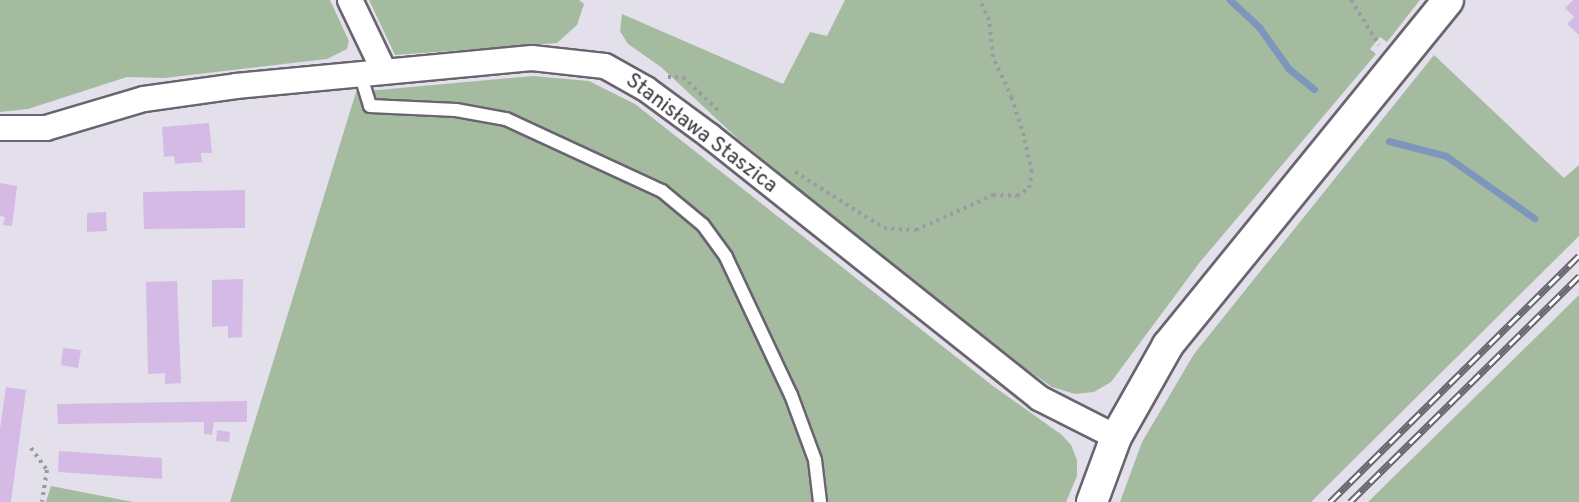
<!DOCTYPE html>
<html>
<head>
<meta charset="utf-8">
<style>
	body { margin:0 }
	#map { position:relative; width:1579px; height:502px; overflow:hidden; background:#e3e0eb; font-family:Overpass,sans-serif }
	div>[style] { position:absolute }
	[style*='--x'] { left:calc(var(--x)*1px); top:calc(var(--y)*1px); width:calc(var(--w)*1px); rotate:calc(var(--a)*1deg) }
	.green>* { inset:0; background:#a4bba0 }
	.stream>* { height:7px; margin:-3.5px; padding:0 3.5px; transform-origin:3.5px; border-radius:3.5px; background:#7c96bc }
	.building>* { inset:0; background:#d4bae4 }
	.path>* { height:4px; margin-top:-2px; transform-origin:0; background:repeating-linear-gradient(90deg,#9b99a1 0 3px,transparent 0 7.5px) }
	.roads { filter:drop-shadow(2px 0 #69656f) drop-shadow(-2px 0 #69656f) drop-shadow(0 2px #69656f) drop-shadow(0 -2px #69656f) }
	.service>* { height:12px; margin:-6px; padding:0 6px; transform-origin:6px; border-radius:6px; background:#fff }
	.minor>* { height:24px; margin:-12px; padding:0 12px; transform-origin:12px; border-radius:12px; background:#fff }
	.tertiary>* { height:30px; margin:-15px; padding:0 15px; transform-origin:15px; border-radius:15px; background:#fff }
	.rail>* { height:7px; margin-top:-3.5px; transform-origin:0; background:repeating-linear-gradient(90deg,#fff 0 14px,#6a686e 0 28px); box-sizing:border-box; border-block:2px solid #6a686e }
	span { translate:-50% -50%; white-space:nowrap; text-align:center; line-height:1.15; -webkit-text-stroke:4.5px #fff; paint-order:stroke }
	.street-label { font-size:21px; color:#38373b }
</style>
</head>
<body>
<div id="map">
	<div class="green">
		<div style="clip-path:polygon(0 0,330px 0,349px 41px,347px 49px,327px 59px,164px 78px,127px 77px,28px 109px,0 112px)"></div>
		<div style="clip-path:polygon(369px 0,579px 0,584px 4px,577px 25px,557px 43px,395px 55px)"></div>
		<div style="clip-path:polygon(845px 0,1420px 0,1387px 42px,1380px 37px,1370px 49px,1376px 54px,1200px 262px,1111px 382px,1094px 392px,1075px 394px,1052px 387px,1026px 369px,876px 252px,738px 139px,661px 67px,628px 44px,620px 31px,622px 14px,783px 84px,810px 32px,827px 36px)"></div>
		<div style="clip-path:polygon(1434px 55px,1564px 178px,1579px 165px,1579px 236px,1311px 502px,1120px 502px,1142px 442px,1194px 354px)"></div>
		<div style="clip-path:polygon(533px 76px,589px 81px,635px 104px,993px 386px,1062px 435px,1071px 445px,1077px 460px,1077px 476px,1066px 502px,230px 502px,356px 92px)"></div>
		<div style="clip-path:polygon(1579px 295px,1579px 502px,1368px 502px)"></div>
		<div style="clip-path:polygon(51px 486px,133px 502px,46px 502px)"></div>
	</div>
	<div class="stream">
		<div style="--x:1230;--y:0;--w:40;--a:43"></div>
		<div style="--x:1259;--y:27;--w:52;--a:54.5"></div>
		<div style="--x:1289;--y:69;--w:32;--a:39"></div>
		<div style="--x:1389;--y:141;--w:59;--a:14.7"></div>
		<div style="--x:1446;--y:156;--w:108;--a:35.2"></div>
	</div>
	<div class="building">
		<div style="clip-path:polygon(1573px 0,1579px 0,1579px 35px,1567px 24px,1574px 17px,1565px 8px)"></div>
		<div style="clip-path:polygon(209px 123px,212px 153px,201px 153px,202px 162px,175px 164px,174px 156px,164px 157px,162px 127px)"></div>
		<div style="clip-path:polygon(0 183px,17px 186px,12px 226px,3px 225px,5px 217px,0 216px)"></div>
		<div style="clip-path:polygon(245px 190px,245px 228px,144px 229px,143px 192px)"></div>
		<div style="clip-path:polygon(106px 212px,107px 231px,87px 232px,87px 213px)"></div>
		<div style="clip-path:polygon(243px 279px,242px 337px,228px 338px,228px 326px,212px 327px,212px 280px)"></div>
		<div style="clip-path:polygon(177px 281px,181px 383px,165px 384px,165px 373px,148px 374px,146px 282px)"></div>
		<div style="clip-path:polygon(63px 348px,81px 350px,78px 368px,61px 365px)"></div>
		<div style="clip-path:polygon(6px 387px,26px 390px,11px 502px,0 502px,0 429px)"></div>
		<div style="clip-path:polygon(247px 401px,247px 422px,214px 422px,212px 435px,204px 434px,204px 422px,58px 424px,57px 404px)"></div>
		<div style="clip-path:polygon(217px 430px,230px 432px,229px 442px,216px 441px)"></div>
		<div style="clip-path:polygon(59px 451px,162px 458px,162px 479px,58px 472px)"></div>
	</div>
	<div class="path">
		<div style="--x:1351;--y:0;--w:53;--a:58.1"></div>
		<div style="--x:668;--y:77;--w:15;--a:0"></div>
		<div style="--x:683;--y:77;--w:52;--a:43.5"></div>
		<div style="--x:795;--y:172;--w:105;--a:32.2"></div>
		<div style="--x:884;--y:228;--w:32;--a:4"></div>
		<div style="--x:916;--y:230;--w:85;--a:-24.4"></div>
		<div style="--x:993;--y:195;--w:24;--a:2"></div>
		<div style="--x:1017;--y:196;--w:14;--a:-34"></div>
		<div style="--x:1029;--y:188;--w:16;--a:-79"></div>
		<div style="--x:1032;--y:172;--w:37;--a:-103"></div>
		<div style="--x:1024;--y:136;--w:40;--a:-108"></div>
		<div style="--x:1012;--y:98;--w:45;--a:-114.9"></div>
		<div style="--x:993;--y:57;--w:37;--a:-96"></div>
		<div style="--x:989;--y:20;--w:22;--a:-114"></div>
		<div style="--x:31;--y:448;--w:27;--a:54"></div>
		<div style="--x:47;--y:470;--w:32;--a:99"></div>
	</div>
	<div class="roads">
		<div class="service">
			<div style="--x:360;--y:73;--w:34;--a:73"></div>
			<div style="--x:370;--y:106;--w:86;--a:2.7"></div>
			<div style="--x:456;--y:110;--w:51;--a:10.2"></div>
			<div style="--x:506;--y:119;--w:172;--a:24.8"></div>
			<div style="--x:662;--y:191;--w:53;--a:39.7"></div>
			<div style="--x:703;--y:225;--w:39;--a:54"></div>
			<div style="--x:726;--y:257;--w:153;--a:64.8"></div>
			<div style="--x:791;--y:395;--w:69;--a:69.7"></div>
			<div style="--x:815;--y:460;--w:42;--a:83.2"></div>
		</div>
		<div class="minor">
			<div style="--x:350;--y:0;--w:79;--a:64.4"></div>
			<div style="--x:0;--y:128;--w:46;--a:0"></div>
			<div style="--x:46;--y:128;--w:102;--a:-16.5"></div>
			<div style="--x:144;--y:99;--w:93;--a:-8"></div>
			<div style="--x:236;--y:86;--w:297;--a:-5.4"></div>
			<div style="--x:532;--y:58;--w:73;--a:6.3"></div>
			<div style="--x:605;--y:66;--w:47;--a:29.3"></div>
			<div style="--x:646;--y:89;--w:79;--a:36.3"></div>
			<div style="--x:710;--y:136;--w:421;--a:38.5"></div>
			<div style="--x:1039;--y:398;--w:86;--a:26.9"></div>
		</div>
		<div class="tertiary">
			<div style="--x:1092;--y:502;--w:69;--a:-69.7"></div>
			<div style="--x:1116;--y:437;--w:106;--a:-60.5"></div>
			<div style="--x:1168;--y:345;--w:444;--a:-50.9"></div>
		</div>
	</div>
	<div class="rail">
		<div style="--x:1330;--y:502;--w:350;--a:-44.7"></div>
		<div style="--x:1350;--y:502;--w:322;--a:-44.6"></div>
	</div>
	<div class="street-label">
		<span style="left:701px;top:134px;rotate:37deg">Stanisława Staszica</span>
	</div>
</div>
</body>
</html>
